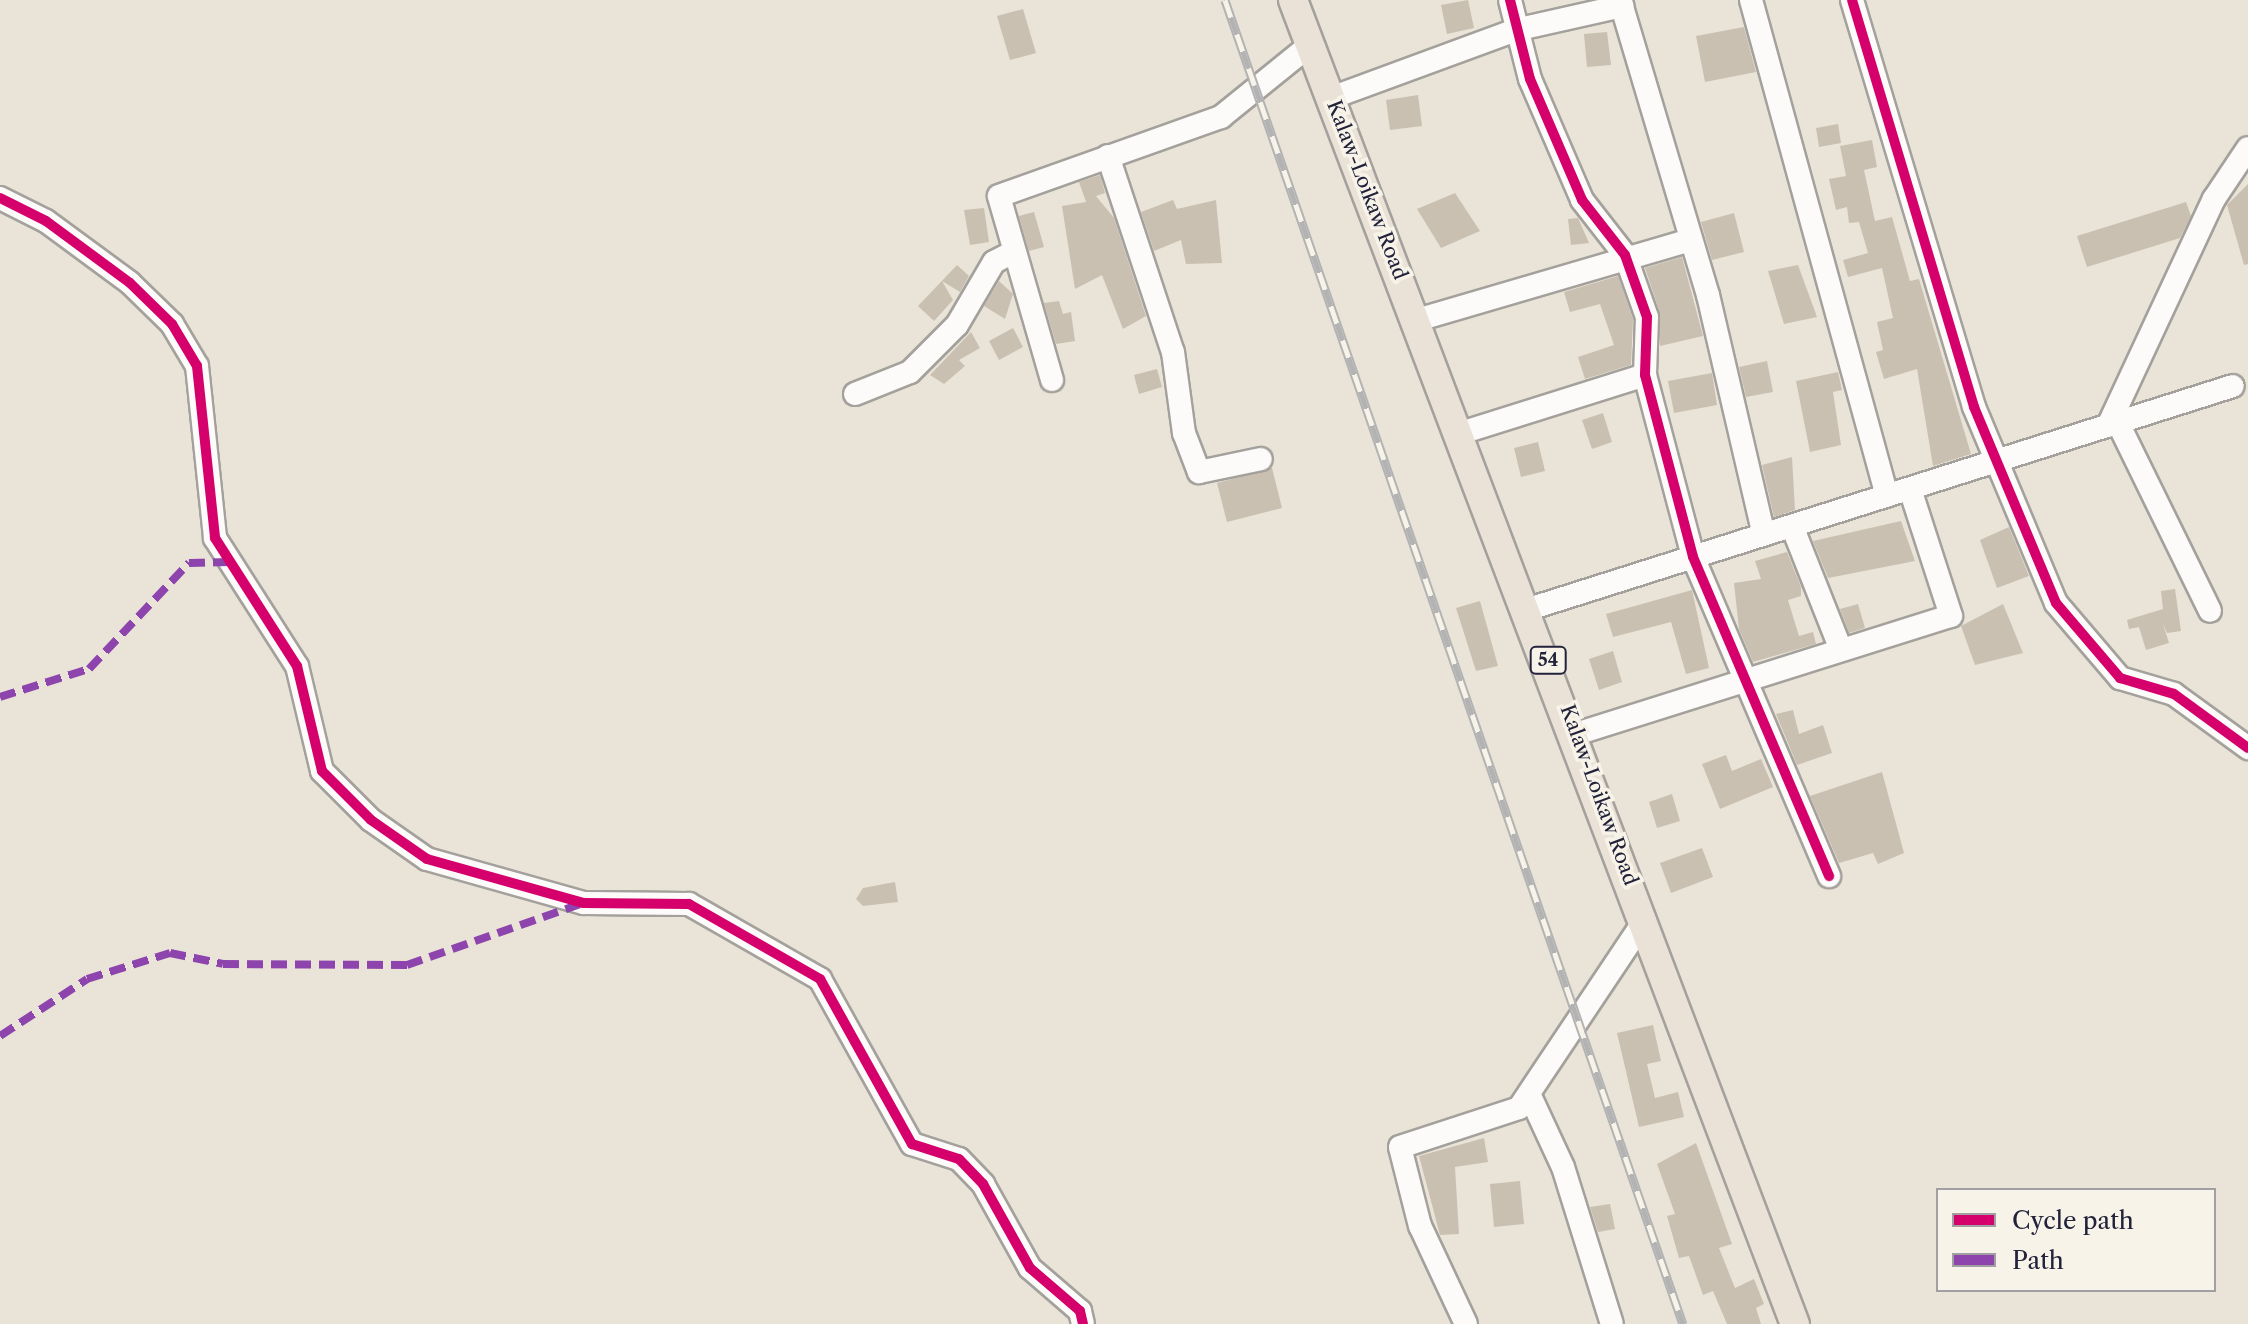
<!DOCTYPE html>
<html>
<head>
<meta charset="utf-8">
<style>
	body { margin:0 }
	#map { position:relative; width:2248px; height:1324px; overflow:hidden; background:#e9e4d7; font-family:"Libre Caslon Text",serif }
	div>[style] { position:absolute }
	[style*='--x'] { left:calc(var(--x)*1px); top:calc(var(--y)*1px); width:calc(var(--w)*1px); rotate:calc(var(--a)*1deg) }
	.building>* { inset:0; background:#c9c0b2 }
	.roads { filter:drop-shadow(2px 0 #a4a19c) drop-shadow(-2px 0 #a4a19c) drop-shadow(0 2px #a4a19c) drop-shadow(0 -2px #a4a19c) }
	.minor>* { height:22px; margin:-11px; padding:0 11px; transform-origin:11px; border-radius:11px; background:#fcfbf9 }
	.major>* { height:28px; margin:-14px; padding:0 14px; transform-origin:14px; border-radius:14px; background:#ebe2d7 }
	.rail>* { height:9px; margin-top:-4.5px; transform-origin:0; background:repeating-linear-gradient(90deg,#f7f3e8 0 18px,#b3b3b4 0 36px); box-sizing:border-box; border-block:2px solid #b3b3b4 }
	.quiet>* { height:8px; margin-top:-4px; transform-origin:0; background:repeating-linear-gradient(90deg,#8e44ad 0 16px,transparent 0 24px) }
	.cycleway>* { height:10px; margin:-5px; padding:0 5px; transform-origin:5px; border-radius:5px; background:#d6006c }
	span { translate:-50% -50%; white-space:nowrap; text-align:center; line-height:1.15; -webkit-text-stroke:7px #f7f3e8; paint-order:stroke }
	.shield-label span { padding:2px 6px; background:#f7f3e8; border:2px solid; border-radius:6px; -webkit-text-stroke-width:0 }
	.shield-label { font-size:18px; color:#22223b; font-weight:700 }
	.street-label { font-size:20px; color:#22223b }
	.legend { position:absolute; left:1936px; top:1188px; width:280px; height:104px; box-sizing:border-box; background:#f7f3e8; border:2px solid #a29fa3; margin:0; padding:10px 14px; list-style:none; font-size:24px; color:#22223b }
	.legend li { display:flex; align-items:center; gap:16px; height:40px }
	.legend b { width:40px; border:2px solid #a29fa3 }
</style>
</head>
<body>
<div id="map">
	<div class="building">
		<div style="clip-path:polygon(1468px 0,1474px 28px,1447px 34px,1441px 5px)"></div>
		<div style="clip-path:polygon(1023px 9px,1036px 53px,1010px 60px,997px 16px)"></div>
		<div style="clip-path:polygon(1744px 27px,1756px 72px,1705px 82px,1696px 36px)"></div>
		<div style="clip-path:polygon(1607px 32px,1611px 65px,1587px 67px,1584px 34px)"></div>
		<div style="clip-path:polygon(1418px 95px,1422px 126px,1390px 130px,1386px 100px)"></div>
		<div style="clip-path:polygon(1838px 124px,1841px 143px,1819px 147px,1816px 128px)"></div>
		<div style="clip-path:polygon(1872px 140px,1877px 167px,1864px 170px,1875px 221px,1892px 217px,1910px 281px,1919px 279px,1971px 454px,1933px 466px,1917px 369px,1884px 379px,1876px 352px,1883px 350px,1877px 322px,1893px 318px,1882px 268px,1848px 277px,1843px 260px,1868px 253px,1859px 222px,1849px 223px,1847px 207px,1836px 210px,1829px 179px,1846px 176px,1840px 146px)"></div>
		<div style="clip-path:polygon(1100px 175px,1105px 193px,1096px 196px,1114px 218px,1146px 316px,1123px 329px,1102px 275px,1075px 289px,1062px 206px,1086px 202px,1079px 182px)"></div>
		<div style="clip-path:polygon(2248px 184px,2248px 264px,2244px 265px,2227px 205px)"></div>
		<div style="clip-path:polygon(1455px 193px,1480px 231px,1441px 248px,1417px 209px)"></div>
		<div style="clip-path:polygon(1173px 200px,1177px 209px,1216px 200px,1222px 263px,1186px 264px,1181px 240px,1154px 251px,1141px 212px)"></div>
		<div style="clip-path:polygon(2186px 202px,2191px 216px,2180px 238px,2087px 267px,2077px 236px)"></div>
		<div style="clip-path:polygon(984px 208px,989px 242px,970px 245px,964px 210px)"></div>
		<div style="clip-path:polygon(1034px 212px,1044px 247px,1029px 251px,1019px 216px)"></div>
		<div style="clip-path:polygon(1734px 213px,1744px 252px,1712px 260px,1701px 222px)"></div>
		<div style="clip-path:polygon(1578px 218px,1589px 243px,1571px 245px,1568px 219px)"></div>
		<div style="clip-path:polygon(1682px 257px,1703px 336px,1660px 346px,1660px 313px,1645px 268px)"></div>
		<div style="clip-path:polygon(957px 265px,969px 276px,960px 292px,942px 281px,953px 300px,934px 321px,918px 306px)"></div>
		<div style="clip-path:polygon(1798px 265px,1817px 317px,1784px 324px,1768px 271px)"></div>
		<div style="clip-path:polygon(1618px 276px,1633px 319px,1631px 365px,1585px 379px,1578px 357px,1614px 345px,1600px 304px,1570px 312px,1564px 292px)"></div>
		<div style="clip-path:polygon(999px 281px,1013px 294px,1005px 319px,984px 306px)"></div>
		<div style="clip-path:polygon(1059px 301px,1063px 314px,1071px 312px,1075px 341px,1056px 344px,1044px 303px)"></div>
		<div style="clip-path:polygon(1013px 328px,1023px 347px,999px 360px,989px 341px)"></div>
		<div style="clip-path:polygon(971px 332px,980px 348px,959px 360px,965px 366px,944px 384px,930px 375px)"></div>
		<div style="clip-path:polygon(1767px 361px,1773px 392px,1746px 397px,1739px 367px)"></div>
		<div style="clip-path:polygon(1157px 369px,1162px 387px,1139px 394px,1134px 375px)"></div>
		<div style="clip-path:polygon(1838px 372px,1842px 390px,1833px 392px,1841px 445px,1810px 452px,1796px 381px)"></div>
		<div style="clip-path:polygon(1712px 373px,1717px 405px,1674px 413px,1668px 381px)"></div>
		<div style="clip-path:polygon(1603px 413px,1612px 442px,1592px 449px,1582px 420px)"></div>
		<div style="clip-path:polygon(1538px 442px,1545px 471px,1521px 477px,1514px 448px)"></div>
		<div style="clip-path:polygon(1792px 457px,1795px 510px,1774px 517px,1762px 465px)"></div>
		<div style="clip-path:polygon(1272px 468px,1282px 508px,1227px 522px,1217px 483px)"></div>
		<div style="clip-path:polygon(1901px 521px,1915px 561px,1828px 578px,1813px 541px)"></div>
		<div style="clip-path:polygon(2009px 527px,2029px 576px,1997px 588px,1980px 540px)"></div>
		<div style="clip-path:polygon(1787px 552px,1801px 587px,1801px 596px,1788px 600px,1799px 636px,1813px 632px,1816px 644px,1753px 662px,1739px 629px,1734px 583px,1761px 579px,1755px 561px)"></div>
		<div style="clip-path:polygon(2175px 589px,2181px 631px,2167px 633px,2163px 624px,2169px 643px,2146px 650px,2139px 627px,2129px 629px,2127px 620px,2163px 609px,2161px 591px)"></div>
		<div style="clip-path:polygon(1692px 590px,1709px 668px,1686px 674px,1671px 622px,1613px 637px,1606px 614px)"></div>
		<div style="clip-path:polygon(1480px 601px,1498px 666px,1476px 671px,1456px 608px)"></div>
		<div style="clip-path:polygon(1858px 604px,1865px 628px,1849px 633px,1840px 609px)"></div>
		<div style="clip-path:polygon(2003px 604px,2023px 653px,1975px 665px,1961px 626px)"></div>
		<div style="clip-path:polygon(1613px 651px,1622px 682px,1599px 690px,1589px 659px)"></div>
		<div style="clip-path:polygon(1793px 710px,1799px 734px,1823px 725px,1832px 753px,1797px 765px,1776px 714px)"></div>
		<div style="clip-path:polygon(1726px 755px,1732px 771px,1761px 759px,1773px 787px,1720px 809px,1702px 764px)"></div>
		<div style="clip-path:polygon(1882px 772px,1904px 853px,1878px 864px,1873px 853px,1839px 863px,1810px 796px)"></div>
		<div style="clip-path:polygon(1672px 794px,1680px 821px,1657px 828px,1649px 802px)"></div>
		<div style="clip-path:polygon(1702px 848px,1713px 877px,1671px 893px,1660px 863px)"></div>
		<div style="clip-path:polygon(895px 882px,898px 902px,863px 906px,856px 899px,863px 888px)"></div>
		<div style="clip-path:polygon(1653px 1025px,1661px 1061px,1647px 1064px,1655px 1098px,1678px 1092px,1684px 1117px,1639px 1127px,1617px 1033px)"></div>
		<div style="clip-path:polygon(1484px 1138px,1488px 1162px,1455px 1167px,1459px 1234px,1440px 1235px,1419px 1156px)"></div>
		<div style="clip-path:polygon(1696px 1143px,1732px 1244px,1719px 1248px,1735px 1288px,1754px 1279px,1764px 1304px,1756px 1308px,1761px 1324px,1727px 1324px,1713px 1291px,1703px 1295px,1689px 1256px,1679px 1258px,1667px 1216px,1675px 1214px,1657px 1164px)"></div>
		<div style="clip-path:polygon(1520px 1181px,1524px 1224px,1494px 1227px,1490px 1184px)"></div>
		<div style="clip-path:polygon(1610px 1204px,1615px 1229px,1598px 1232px,1590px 1207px)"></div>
	</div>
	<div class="roads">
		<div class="minor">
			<div style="--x:1510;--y:0;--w:81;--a:75.8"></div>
			<div style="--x:1530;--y:79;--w:132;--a:66.7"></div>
			<div style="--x:1582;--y:200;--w:70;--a:52"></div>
			<div style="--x:1625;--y:255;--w:66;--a:70.5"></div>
			<div style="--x:1647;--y:317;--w:58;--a:92"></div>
			<div style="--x:1645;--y:375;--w:188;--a:75.2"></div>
			<div style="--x:1693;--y:557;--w:347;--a:66.9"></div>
			<div style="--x:1620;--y:0;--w:308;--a:73.4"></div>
			<div style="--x:1708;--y:295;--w:246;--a:76.9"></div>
			<div style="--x:1751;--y:0;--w:514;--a:74.67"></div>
			<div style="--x:1852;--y:0;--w:425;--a:73.3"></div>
			<div style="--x:1974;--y:407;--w:212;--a:67.3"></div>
			<div style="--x:2056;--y:603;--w:99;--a:49.5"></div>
			<div style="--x:2120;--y:678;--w:56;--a:16.5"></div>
			<div style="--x:2174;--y:694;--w:92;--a:36.1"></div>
			<div style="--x:1331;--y:98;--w:200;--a:-20.2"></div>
			<div style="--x:1519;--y:29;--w:106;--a:-12.6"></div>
			<div style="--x:1108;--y:156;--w:206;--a:71.7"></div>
			<div style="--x:1173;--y:352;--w:82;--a:82.3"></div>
			<div style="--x:1184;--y:433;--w:42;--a:69"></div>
			<div style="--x:1199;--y:472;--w:63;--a:-11.8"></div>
			<div style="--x:0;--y:198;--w:51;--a:26.6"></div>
			<div style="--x:46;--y:221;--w:104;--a:36.4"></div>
			<div style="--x:130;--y:283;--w:59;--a:44.3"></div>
			<div style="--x:172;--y:324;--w:49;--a:59.2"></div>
			<div style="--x:197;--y:366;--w:173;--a:84"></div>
			<div style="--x:215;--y:538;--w:152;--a:57.4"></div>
			<div style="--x:297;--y:666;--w:108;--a:76.6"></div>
			<div style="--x:322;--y:771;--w:69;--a:45"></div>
			<div style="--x:371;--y:820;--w:68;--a:34.9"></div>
			<div style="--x:427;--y:859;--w:163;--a:15.7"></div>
			<div style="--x:584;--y:903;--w:105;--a:0.5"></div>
			<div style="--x:689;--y:904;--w:151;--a:29.8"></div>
			<div style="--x:820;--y:979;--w:189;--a:60.9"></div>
			<div style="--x:912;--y:1144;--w:49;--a:17.7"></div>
			<div style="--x:959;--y:1159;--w:35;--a:46"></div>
			<div style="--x:983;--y:1184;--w:96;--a:60.8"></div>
			<div style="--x:1030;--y:1268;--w:66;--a:40.7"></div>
			<div style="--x:1080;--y:1311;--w:13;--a:77"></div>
			<div style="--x:1417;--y:320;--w:285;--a:-16.3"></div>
			<div style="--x:1052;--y:380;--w:191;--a:-106.1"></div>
			<div style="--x:999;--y:196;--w:236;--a:-19.6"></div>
			<div style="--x:1221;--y:117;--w:114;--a:-39"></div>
			<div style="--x:855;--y:394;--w:59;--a:-21.8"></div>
			<div style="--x:910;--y:372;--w:66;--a:-45"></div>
			<div style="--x:957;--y:325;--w:73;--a:-59.6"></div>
			<div style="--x:994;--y:262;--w:20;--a:-27"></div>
			<div style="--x:2118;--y:423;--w:209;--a:63.9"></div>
			<div style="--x:2108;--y:426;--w:251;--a:-65"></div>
			<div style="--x:2214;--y:199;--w:61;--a:-56.3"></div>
			<div style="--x:1461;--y:433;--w:193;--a:-17.5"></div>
			<div style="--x:1792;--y:526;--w:133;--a:68.4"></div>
			<div style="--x:1529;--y:609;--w:738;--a:-17.58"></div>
			<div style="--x:1576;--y:734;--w:393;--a:-17.5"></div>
			<div style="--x:1951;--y:616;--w:133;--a:-107.9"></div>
			<div style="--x:1530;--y:1096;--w:78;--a:65.1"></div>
			<div style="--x:1563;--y:1167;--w:164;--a:72.7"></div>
			<div style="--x:1466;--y:1324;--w:108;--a:-115.1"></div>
			<div style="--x:1420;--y:1226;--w:81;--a:-104.2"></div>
			<div style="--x:1400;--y:1147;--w:125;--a:-18.1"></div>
			<div style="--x:1519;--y:1108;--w:226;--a:-56.2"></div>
		</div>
		<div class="major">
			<div style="--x:1293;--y:0;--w:1416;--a:69.24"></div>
		</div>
	</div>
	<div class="rail">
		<div style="--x:1225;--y:0;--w:1401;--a:70.92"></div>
	</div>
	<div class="quiet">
		<div style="--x:0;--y:697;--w:93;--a:-17.5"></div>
		<div style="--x:89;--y:669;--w:146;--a:-46.7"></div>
		<div style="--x:189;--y:563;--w:42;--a:-1.4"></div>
		<div style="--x:0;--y:1036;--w:104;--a:-33.2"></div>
		<div style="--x:87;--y:979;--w:87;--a:-17.4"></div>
		<div style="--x:170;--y:953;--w:54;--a:11.7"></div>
		<div style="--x:223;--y:964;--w:184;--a:0.3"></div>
		<div style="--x:407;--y:965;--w:183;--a:-19.4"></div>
	</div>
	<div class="cycleway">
		<div style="--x:1510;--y:0;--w:81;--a:75.8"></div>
		<div style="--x:1530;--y:79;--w:132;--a:66.7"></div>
		<div style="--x:1582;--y:200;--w:70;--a:52"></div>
		<div style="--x:1625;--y:255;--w:66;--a:70.5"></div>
		<div style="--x:1647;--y:317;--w:58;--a:92"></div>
		<div style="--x:1645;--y:375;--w:188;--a:75.2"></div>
		<div style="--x:1693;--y:557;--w:347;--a:66.9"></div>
		<div style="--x:1852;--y:0;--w:425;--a:73.3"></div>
		<div style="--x:1974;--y:407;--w:212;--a:67.3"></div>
		<div style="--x:2056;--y:603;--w:99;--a:49.5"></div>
		<div style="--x:2120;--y:678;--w:56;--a:16.5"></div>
		<div style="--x:2174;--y:694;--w:92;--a:36.1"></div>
		<div style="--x:0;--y:198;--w:51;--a:26.6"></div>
		<div style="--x:46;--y:221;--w:104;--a:36.4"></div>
		<div style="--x:130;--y:283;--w:59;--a:44.3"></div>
		<div style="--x:172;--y:324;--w:49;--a:59.2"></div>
		<div style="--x:197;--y:366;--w:173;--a:84"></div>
		<div style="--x:215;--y:538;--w:152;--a:57.4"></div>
		<div style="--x:297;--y:666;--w:108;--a:76.6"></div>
		<div style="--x:322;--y:771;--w:69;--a:45"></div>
		<div style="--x:371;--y:820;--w:68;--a:34.9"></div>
		<div style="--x:427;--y:859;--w:163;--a:15.7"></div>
		<div style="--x:584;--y:903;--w:105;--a:0.5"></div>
		<div style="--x:689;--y:904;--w:151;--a:29.8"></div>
		<div style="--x:820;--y:979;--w:189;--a:60.9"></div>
		<div style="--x:912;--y:1144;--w:49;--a:17.7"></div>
		<div style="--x:959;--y:1159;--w:35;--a:46"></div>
		<div style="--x:983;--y:1184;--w:96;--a:60.8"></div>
		<div style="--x:1030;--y:1268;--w:66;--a:40.7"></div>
		<div style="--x:1080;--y:1311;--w:13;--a:77"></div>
	</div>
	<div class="shield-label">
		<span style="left:1548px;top:660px">54</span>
	</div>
	<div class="street-label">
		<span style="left:1367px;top:190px;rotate:69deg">Kalaw-Loikaw Road</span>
		<span style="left:1599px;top:795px;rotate:70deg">Kalaw-Loikaw Road</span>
	</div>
	<ul class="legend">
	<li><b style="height:10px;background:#d6006c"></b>Cycle path</li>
	<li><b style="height:10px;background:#8e44ad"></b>Path</li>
	</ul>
</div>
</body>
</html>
